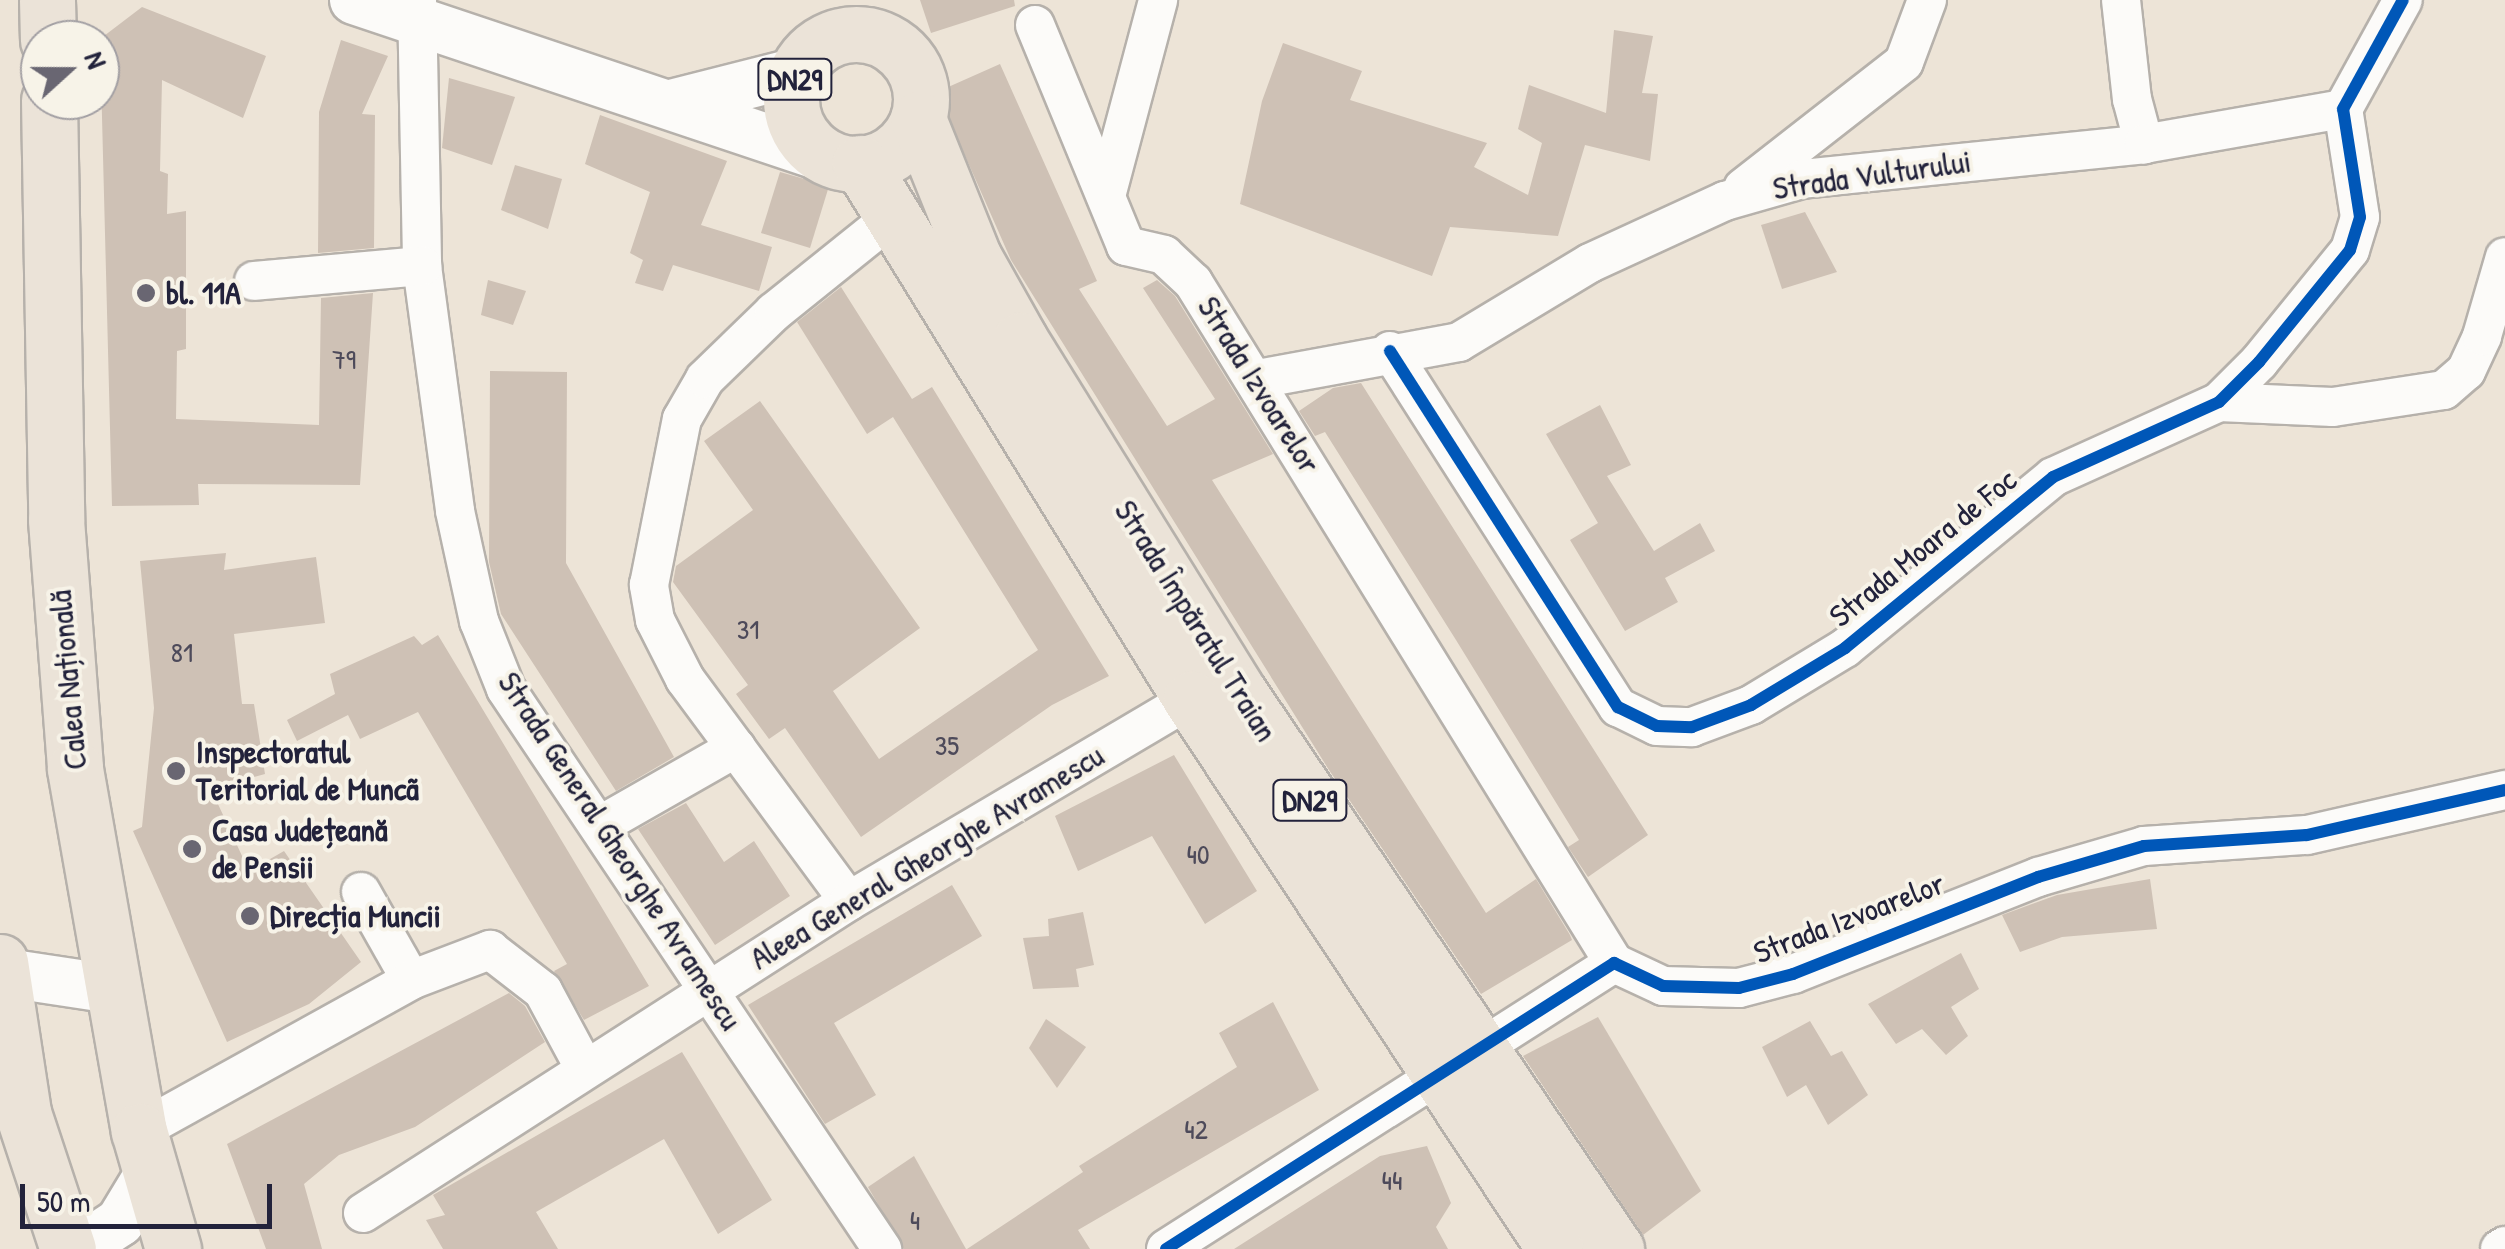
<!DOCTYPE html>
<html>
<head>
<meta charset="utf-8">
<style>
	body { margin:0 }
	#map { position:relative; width:2505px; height:1249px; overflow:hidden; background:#ede4d7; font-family:"Patrick Hand",sans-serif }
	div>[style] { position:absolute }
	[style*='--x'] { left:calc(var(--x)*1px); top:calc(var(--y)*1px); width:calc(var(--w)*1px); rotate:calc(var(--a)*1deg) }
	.building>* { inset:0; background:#cec1b5 }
	.roads { filter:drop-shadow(2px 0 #b6b1ab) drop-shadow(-2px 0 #b6b1ab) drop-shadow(0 2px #b6b1ab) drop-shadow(0 -2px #b6b1ab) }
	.minor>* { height:38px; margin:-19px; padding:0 19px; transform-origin:19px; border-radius:19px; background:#fcfbf9 }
	.tertiary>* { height:48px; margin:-24px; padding:0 24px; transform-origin:24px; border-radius:24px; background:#fcfbf9 }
	.primary>* { height:55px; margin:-27.5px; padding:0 27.5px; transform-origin:27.5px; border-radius:27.5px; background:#ebe3d8 }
	.primary>.ring { margin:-27.5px; padding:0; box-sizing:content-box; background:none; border:55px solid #ebe3d8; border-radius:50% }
	.cycleway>* { height:12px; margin:-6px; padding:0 6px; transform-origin:6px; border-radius:6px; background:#0057b8 }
	.dots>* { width:28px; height:28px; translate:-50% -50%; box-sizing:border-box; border:5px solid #f7f3e8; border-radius:50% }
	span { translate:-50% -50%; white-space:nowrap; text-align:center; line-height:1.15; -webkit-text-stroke:8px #f7f3e8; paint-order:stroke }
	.number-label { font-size:28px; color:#4d4a5a }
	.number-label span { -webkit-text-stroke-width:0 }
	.shield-label span { padding:2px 8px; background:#f7f3e8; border:2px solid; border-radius:8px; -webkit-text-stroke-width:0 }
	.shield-label { font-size:30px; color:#22223b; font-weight:700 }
	.street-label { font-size:32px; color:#22223b }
	.poi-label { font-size:32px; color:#22223b; font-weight:700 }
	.left { translate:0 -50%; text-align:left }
	.north { position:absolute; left:20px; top:20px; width:100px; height:100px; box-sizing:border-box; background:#f7f3e8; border:2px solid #a29fa3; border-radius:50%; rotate:69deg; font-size:28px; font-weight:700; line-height:40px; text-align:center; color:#22223b }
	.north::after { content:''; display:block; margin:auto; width:35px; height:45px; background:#696672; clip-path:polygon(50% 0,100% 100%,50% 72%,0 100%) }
	.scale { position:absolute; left:20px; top:1184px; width:252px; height:45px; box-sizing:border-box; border:5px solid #22223b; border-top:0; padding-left:12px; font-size:30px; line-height:35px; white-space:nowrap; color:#22223b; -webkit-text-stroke:8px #f7f3e8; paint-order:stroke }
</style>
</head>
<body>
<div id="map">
	<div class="building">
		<div style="clip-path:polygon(920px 0,1014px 0,1015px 6px,931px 33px)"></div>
		<div style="clip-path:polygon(142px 7px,266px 56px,243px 118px,162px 80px,160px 171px,168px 174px,167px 214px,186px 211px,186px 349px,177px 351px,176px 419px,319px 425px,321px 298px,373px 293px,360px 485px,198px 484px,199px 505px,112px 506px,100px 39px)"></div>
		<div style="clip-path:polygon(1614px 30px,1653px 36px,1642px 93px,1658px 94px,1650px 161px,1585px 145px,1558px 236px,1450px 227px,1432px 276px,1240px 204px,1262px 101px,1283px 43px,1362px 71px,1350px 100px,1487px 143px,1474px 167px,1528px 195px,1542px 143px,1518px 129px,1529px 85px,1606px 113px)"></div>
		<div style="clip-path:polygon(341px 40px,388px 56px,362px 114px,375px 115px,374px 248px,318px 253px,319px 112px)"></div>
		<div style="clip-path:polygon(1000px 64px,1097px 281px,1079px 289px,1167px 426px,1215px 399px,1143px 288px,1157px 280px,1175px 296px,1273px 454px,1212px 480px,1486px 913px,1536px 879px,1570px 935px,1572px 940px,1481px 994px,1329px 770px,1011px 260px,937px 92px)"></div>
		<div style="clip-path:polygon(449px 78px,515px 97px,492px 165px,442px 148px)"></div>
		<div style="clip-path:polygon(600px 115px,727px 161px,701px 225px,772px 247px,759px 291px,673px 265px,663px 291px,635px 283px,643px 260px,630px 253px,650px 192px,585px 164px)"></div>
		<div style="clip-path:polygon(515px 165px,562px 179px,548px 229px,501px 210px)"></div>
		<div style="clip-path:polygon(780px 172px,829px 186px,810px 248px,761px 233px)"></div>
		<div style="clip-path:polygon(1805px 212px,1837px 272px,1782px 289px,1761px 225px)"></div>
		<div style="clip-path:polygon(488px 280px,526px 291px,513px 325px,481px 315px)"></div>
		<div style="clip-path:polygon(841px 287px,912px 399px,932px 387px,1109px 676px,1052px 705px,861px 837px,785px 728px,769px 739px,736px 694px,748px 685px,673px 582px,676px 566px,753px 510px,704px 441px,760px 401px,920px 628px,833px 691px,879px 759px,1038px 650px,893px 417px,867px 434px,797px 322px)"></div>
		<div style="clip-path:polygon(490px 371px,567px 372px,566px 563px,674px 757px,616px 791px,501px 614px,489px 562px)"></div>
		<div style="clip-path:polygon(1361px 383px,1648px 835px,1588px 877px,1568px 847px,1579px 840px,1456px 640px,1325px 432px,1315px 436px,1299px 411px,1333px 388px)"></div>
		<div style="clip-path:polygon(1600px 405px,1631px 465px,1607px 476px,1654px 551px,1700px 523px,1715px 551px,1665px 578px,1678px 602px,1625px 631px,1570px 540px,1598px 523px,1546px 434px)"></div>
		<div style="clip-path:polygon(226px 553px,224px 570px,316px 557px,325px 623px,234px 634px,242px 704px,254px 704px,265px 774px,211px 789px,249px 871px,284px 851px,361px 962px,309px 1004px,227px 1042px,133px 831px,142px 827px,154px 708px,140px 561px)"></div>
		<div style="clip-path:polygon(438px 635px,649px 986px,584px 1020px,554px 971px,567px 964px,418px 712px,360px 739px,348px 715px,297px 741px,287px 720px,335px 694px,330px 674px,414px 636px,422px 645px)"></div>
		<div style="clip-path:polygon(1174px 755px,1257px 891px,1205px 924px,1152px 836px,1078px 871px,1055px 816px)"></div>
		<div style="clip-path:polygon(686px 803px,724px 862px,754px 841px,790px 896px,715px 945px,638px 829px)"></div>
		<div style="clip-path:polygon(2150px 879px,2157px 929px,2062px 937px,2020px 952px,2002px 915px,2057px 895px)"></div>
		<div style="clip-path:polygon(952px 885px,982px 936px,834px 1023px,876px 1095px,825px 1124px,748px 1005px)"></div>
		<div style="clip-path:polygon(1083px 912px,1094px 965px,1076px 969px,1079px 987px,1033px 989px,1023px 938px,1049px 936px,1048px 919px)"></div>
		<div style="clip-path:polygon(1961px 953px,1979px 989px,1951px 1007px,1968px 1036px,1946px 1055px,1922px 1029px,1896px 1044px,1868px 1004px)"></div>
		<div style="clip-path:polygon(509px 993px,525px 1006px,545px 1042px,415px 1127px,339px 1155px,304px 1184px,322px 1249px,266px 1249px,227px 1144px)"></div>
		<div style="clip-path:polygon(1273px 1002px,1319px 1090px,1078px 1230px,1090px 1249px,967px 1249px,1083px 1172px,1079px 1166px,1237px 1067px,1219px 1033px)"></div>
		<div style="clip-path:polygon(1598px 1017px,1701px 1191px,1643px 1235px,1523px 1056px)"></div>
		<div style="clip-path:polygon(1046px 1019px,1086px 1047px,1057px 1088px,1029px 1048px)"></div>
		<div style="clip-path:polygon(1810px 1021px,1831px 1056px,1842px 1051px,1868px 1095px,1828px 1125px,1806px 1085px,1787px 1097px,1762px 1047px)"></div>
		<div style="clip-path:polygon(682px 1052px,772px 1200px,718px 1234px,664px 1139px,536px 1212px,558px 1249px,443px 1249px,426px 1220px,445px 1215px,433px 1195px)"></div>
		<div style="clip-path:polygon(1427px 1146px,1451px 1203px,1436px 1227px,1448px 1249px,1234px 1249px,1380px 1156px)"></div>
		<div style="clip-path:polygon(914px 1156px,966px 1249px,904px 1249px,868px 1187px)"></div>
	</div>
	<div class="roads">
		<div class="minor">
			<div style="--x:417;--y:0;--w:266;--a:88.9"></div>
			<div style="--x:422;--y:266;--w:247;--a:82.3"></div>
			<div style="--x:455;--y:511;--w:113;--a:77.7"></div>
			<div style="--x:479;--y:621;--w:73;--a:68.3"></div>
			<div style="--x:506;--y:689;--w:675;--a:56.12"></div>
			<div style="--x:2121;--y:0;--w:100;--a:83.7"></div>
			<div style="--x:2132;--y:99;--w:47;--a:75.1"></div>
			<div style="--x:1035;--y:25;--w:239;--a:67.6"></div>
			<div style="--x:1126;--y:246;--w:39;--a:13"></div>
			<div style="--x:1164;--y:255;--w:40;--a:43"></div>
			<div style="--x:1193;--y:282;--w:801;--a:58.28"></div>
			<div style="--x:1743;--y:188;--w:204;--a:-38"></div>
			<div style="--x:1904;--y:62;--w:66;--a:-69.6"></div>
			<div style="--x:1106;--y:196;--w:203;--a:-75.1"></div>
			<div style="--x:254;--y:281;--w:169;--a:-5.1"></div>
			<div style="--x:1390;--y:351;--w:423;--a:57.4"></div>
			<div style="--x:1618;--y:707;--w:43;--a:26"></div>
			<div style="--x:1657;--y:726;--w:35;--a:2"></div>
			<div style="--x:1692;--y:727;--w:63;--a:-20.4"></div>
			<div style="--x:1751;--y:705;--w:110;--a:-31.2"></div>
			<div style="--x:1845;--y:648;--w:269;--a:-39.4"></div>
			<div style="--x:2053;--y:477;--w:182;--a:-24.3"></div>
			<div style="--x:2219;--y:402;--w:57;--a:-45"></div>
			<div style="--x:2259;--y:362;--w:144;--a:-50.9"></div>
			<div style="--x:2350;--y:250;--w:34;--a:-73"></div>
			<div style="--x:2360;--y:217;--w:109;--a:-98.9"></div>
			<div style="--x:2343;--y:109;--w:124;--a:-61.2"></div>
			<div style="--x:1258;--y:379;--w:204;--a:-10.4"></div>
			<div style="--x:1459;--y:342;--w:153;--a:-31.1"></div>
			<div style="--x:1590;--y:263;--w:149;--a:-24.7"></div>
			<div style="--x:1725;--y:201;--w:80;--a:-15.9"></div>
			<div style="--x:1802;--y:179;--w:344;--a:-5.8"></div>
			<div style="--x:2144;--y:144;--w:202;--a:-10"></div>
			<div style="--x:2219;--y:402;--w:114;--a:2.5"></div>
			<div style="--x:2333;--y:407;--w:112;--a:-8.7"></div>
			<div style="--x:2444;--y:390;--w:29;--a:-41"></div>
			<div style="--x:2466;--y:371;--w:38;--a:-65"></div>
			<div style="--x:2482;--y:336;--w:82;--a:-73.8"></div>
			<div style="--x:736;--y:748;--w:190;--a:53.6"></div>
			<div style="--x:599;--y:826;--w:158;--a:-29.7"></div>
			<div style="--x:736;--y:748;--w:86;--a:-126.5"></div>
			<div style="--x:685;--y:679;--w:66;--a:-117"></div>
			<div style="--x:655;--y:620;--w:36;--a:-100"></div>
			<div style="--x:649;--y:585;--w:169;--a:-78.8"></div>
			<div style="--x:682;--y:419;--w:46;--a:-60.1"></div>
			<div style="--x:705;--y:379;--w:96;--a:-44.2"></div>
			<div style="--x:774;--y:312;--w:151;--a:-38.8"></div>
			<div style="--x:361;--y:892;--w:101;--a:60.4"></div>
			<div style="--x:139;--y:1131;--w:311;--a:-29"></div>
			<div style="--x:411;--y:980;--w:85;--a:-20.8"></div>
			<div style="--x:490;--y:950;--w:67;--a:37.7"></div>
			<div style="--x:543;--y:991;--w:86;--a:61.7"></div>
			<div style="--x:363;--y:1213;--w:578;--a:-32.7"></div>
			<div style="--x:849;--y:901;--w:397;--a:-30.6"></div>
			<div style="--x:1166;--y:1249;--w:532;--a:-32.55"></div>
			<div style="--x:1614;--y:963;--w:54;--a:25.1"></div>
			<div style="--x:1663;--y:986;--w:76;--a:1.5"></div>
			<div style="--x:1739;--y:988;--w:56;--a:-14.5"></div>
			<div style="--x:1793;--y:974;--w:264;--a:-21.6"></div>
			<div style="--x:2038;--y:877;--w:110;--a:-16.3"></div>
			<div style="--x:2144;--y:846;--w:163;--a:-3.9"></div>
			<div style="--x:2307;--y:835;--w:203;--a:-12.8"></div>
			<div style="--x:2500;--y:1249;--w:6;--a:-31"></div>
		</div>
		<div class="tertiary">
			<div style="--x:354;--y:0;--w:501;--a:18.51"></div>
			<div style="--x:671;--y:104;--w:130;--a:-14.3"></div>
			<div style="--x:0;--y:972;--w:113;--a:8.6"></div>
			<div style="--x:79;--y:1249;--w:49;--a:-33.4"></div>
			<div style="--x:120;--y:1222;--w:56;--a:-58.9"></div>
		</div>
		<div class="primary">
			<div style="--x:47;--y:0;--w:40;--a:88.6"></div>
			<div class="ring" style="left:791px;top:34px;width:75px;height:75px"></div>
			<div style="--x:49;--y:100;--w:420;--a:89"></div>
			<div style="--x:56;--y:520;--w:250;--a:85.6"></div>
			<div style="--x:75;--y:769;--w:368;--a:80"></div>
			<div style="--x:139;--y:1131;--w:123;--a:73.9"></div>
			<div style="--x:918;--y:119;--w:150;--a:68.1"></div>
			<div style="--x:974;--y:258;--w:94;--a:60.7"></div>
			<div style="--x:1020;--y:340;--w:415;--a:58.2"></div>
			<div style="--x:1239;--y:693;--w:672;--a:55.86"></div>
			<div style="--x:860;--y:163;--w:630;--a:58.3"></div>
			<div style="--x:1191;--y:699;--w:660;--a:56.5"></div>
			<div style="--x:0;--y:962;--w:153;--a:81.3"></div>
			<div style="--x:23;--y:1113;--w:143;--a:71.7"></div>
		</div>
	</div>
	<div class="cycleway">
		<div style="--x:1390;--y:351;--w:423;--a:57.4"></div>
		<div style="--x:1618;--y:707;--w:43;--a:26"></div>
		<div style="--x:1657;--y:726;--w:35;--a:2"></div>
		<div style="--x:1692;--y:727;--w:63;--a:-20.4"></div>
		<div style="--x:1751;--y:705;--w:110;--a:-31.2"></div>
		<div style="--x:1845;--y:648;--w:269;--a:-39.4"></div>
		<div style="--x:2053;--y:477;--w:182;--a:-24.3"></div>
		<div style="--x:2219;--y:402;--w:57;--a:-45"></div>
		<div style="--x:2259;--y:362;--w:144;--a:-50.9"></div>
		<div style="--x:2350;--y:250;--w:34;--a:-73"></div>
		<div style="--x:2360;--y:217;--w:109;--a:-98.9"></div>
		<div style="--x:2343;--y:109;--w:124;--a:-61.2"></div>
		<div style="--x:1166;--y:1249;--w:532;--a:-32.55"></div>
		<div style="--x:1614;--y:963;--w:54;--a:25.1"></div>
		<div style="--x:1663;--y:986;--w:76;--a:1.5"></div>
		<div style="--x:1739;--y:988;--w:56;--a:-14.5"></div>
		<div style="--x:1793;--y:974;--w:264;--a:-21.6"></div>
		<div style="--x:2038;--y:877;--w:110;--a:-16.3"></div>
		<div style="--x:2144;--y:846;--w:163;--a:-3.9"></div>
		<div style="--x:2307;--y:835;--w:203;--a:-12.8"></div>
	</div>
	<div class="dots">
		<div style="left:146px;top:293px;background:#696672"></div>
		<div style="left:176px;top:771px;background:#696672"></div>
		<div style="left:192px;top:849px;background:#696672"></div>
		<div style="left:250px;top:916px;background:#696672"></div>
	</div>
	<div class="number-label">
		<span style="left:344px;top:359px">79</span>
		<span style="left:748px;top:629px">31</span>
		<span style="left:182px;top:652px">81</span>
		<span style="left:947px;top:745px">35</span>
		<span style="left:1198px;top:854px">40</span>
		<span style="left:1196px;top:1129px">42</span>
		<span style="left:1392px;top:1180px">44</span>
		<span style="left:915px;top:1220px">4</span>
	</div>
	<div class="shield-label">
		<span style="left:795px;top:79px">DN29</span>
		<span style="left:1310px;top:800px">DN29</span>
	</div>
	<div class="street-label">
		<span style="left:1872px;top:175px;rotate:-8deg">Strada Vulturului</span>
		<span style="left:1259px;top:385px;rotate:58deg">Strada Izvoarelor</span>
		<span style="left:1923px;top:548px;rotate:-39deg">Strada Moara de Foc</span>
		<span style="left:1196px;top:621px;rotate:58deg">Strada Împăratul Traian</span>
		<span style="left:68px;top:680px;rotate:-95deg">Calea Națională</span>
		<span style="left:620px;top:851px;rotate:57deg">Strada General Gheorghe Avramescu</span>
		<span style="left:927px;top:857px;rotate:-31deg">Aleea General Gheorghe Avramescu</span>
		<span style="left:1849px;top:918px;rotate:-21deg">Strada Izvoarelor</span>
	</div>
	<div class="poi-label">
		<span class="left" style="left:166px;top:293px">bl. 11A</span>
		<span class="left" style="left:196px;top:771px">Inspectoratul<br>Teritorial de Muncã</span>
		<span class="left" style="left:212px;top:849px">Casa Județeană<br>de Pensii</span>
		<span class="left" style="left:270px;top:916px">Direcția Muncii</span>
	</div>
	<div class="north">N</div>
	<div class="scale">50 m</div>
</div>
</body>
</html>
